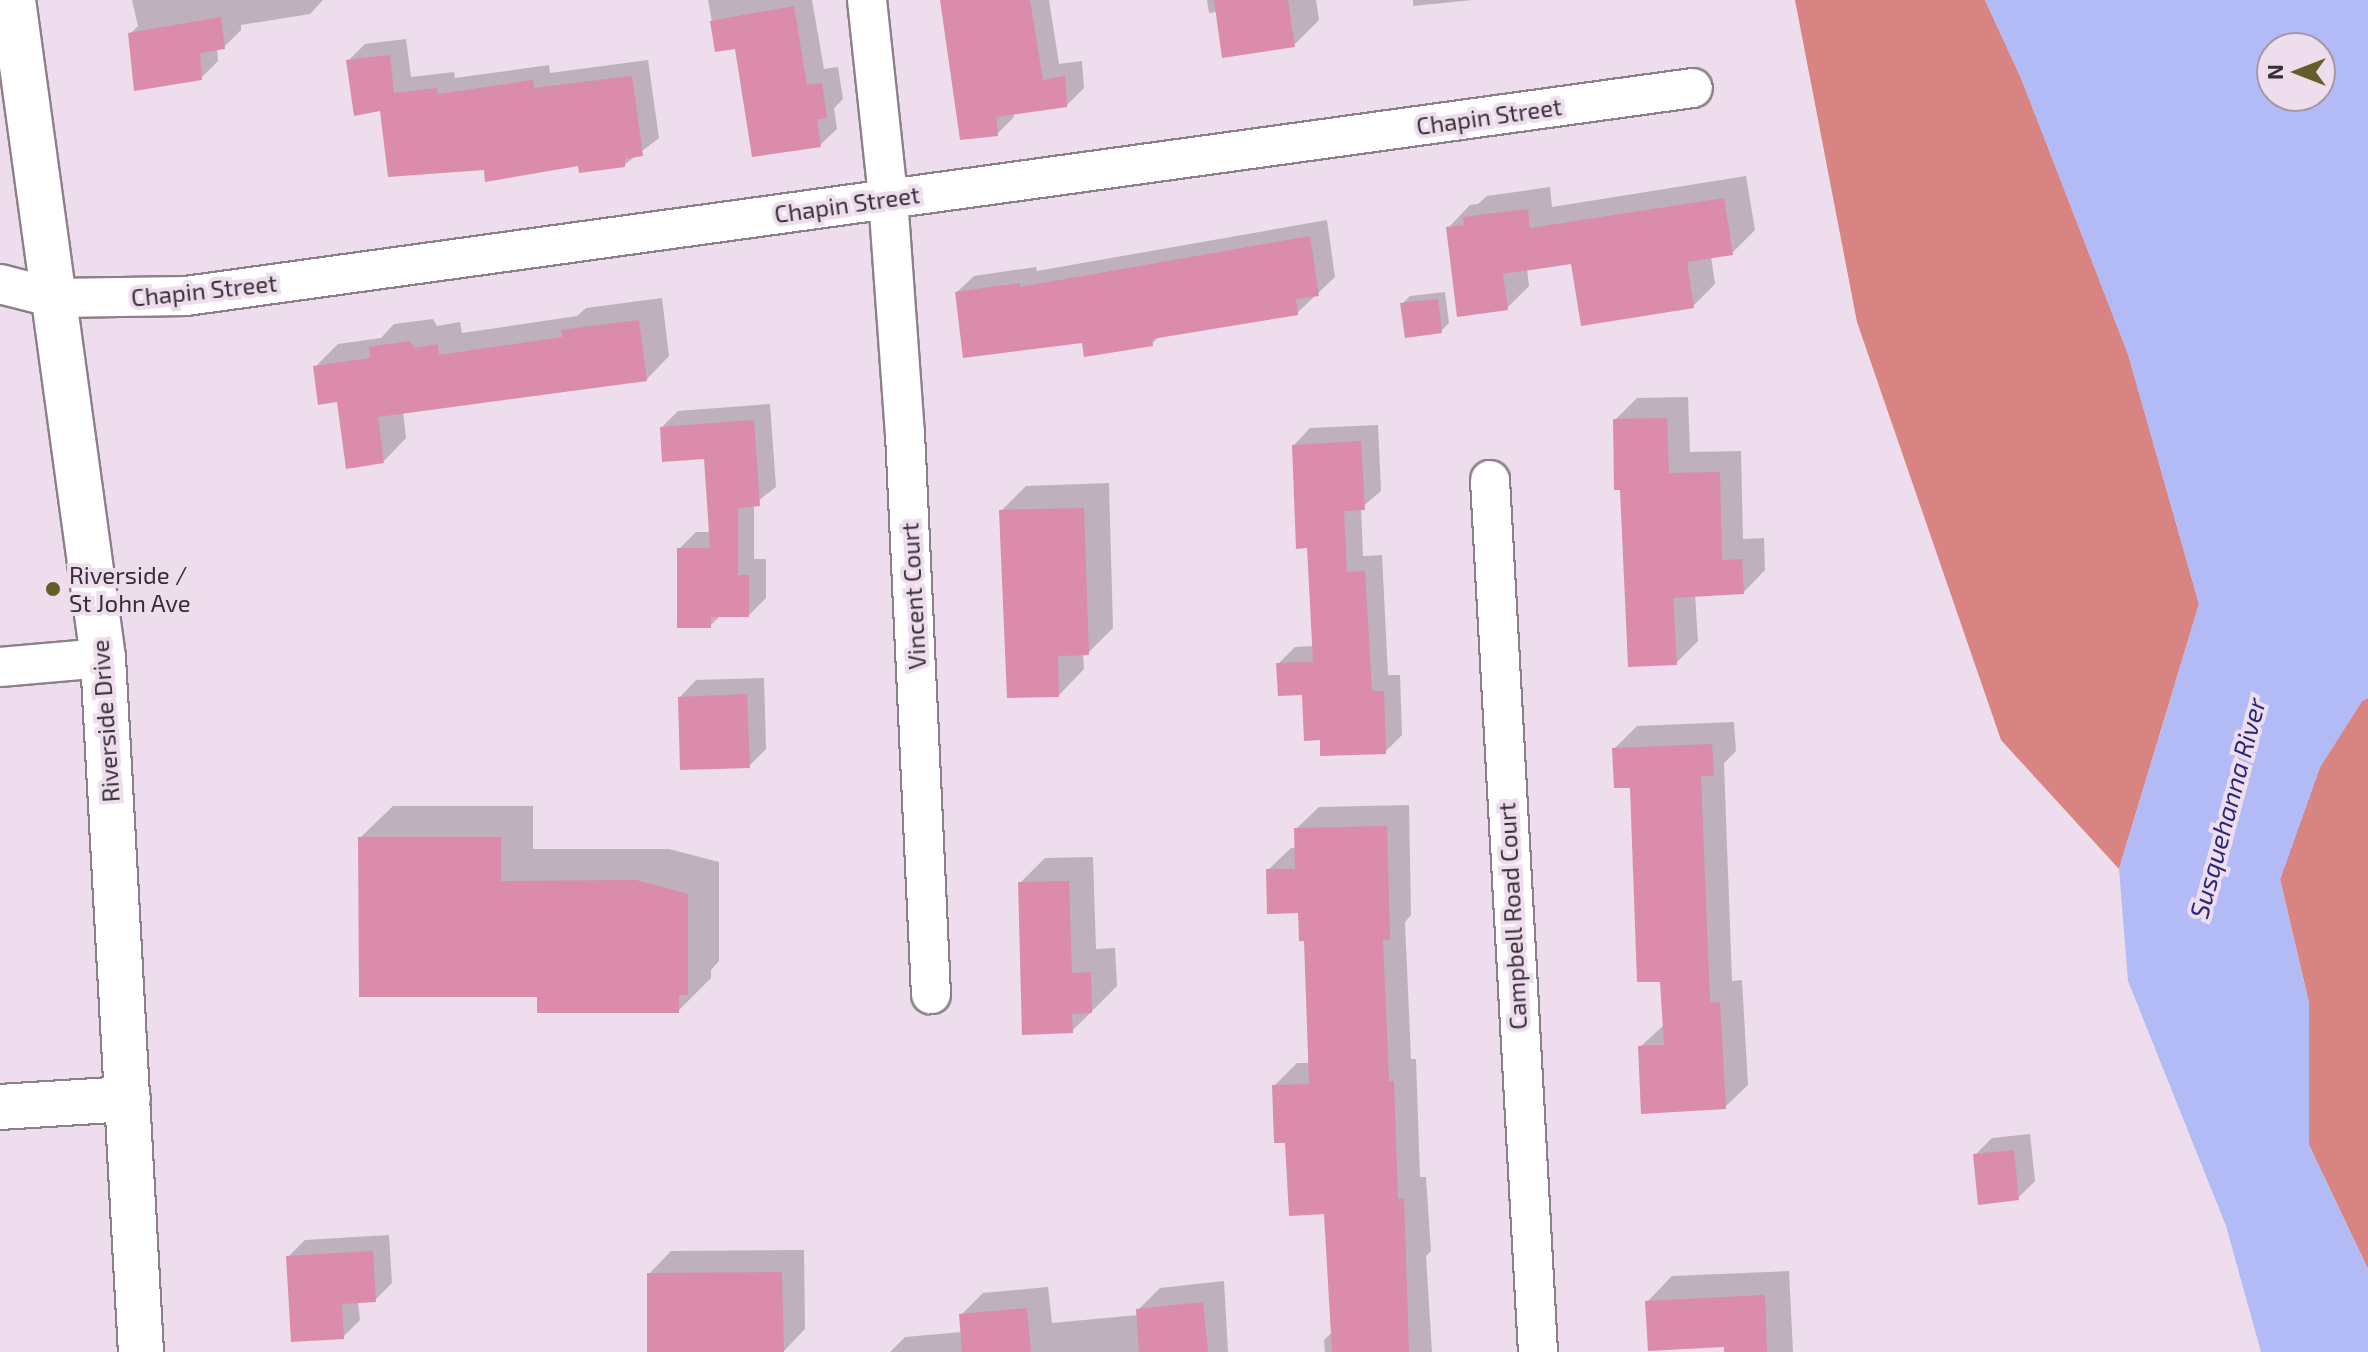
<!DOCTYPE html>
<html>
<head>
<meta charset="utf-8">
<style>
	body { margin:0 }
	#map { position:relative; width:2368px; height:1352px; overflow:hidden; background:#eeddec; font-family:"Exo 2",sans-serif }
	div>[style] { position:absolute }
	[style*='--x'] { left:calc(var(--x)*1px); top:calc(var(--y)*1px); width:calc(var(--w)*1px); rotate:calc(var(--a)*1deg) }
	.forest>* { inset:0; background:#d78483 }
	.water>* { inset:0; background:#b2bbf5 }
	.shadow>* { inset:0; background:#0003 }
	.building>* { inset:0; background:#db8cab }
	.roads { filter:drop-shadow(2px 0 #8e7f8c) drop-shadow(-2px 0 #8e7f8c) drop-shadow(0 2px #8e7f8c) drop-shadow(0 -2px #8e7f8c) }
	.street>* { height:38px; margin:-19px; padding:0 19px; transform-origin:19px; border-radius:19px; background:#fff }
	.secondary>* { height:44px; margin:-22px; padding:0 22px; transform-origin:22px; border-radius:22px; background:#fff }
	.primary>* { height:44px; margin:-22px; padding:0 22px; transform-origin:22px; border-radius:22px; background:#fff }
	.dots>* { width:22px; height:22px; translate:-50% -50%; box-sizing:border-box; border:4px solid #eeddec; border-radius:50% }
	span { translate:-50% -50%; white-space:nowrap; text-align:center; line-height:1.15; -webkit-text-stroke:8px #eeddec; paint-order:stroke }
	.street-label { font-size:24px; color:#363036 }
	.poi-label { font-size:24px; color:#363036 }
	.left { translate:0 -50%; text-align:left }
	.water-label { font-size:26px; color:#2a2879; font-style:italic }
	.north { position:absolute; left:2256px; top:32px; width:80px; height:80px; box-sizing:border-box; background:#eeddec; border:2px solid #a498a3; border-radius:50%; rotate:270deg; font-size:22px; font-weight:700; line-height:32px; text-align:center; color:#363036 }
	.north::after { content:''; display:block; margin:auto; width:28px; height:36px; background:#665c29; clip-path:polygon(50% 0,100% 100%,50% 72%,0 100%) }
</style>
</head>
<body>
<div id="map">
	<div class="forest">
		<div style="clip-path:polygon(1795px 0,1985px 0,2021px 78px,2128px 354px,2199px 604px,2119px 869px,2001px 740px,1857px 322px)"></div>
		<div style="clip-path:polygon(2368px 698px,2368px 1269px,2309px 1145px,2309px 1003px,2280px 879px,2320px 767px,2362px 701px)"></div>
	</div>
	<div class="water">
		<div style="clip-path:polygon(evenodd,1985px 0,2368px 0,2368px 698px,2362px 701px,2320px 767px,2280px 880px,2309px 1003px,2309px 1145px,2368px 1269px,2368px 1352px,2261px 1352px,2226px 1226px,2128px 981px,2119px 869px,2199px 604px,2128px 354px,2021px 78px,1985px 0,2272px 48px,2320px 48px,2320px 96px,2272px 96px,2272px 48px)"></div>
	</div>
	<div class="shadow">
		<div style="clip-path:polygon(132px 0,323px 0,310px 14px,241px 25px,241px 30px,224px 47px,217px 48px,218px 61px,201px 78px,130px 34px,138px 26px)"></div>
		<div style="clip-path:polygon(708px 0,812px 0,824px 69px,838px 67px,843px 99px,834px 108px,837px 129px,820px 145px,736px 47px,717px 50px)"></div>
		<div style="clip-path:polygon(941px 0,1049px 0,1059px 64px,1082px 61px,1084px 88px,1067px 105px,1013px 112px,1014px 117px,997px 134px)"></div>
		<div style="clip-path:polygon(1207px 0,1316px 0,1319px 20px,1294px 45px,1217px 12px,1209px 13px)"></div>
		<div style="clip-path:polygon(1413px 0,1473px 0,1413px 6px)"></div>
		<div style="clip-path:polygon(406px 39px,411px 77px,454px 72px,455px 78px,549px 65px,550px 73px,648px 60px,659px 138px,624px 165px,486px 168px,381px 109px,348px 61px,365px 44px)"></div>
		<div style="clip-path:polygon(1746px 176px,1755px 230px,1732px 253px,1711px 256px,1715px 284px,1693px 306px,1572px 262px,1527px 268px,1529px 286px,1507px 308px,1448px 228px,1470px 205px,1478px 204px,1487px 196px,1550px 187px,1552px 207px)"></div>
		<div style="clip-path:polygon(1327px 220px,1335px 277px,1297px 313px,1160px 335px,1152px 344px,1083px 340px,957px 292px,974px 276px,1036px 267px,1037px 271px)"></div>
		<div style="clip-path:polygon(1445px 292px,1449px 323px,1441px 331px,1402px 304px,1410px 296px)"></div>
		<div style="clip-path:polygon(662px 298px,669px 356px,647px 379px,403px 411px,406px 438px,384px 461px,315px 367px,338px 344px,381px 338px,394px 324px,433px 319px,437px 326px,460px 322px,462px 333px,577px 316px,586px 308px)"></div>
		<div style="clip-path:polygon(1688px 397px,1690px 452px,1741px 451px,1743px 539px,1764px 538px,1765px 570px,1744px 592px,1695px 594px,1698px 641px,1676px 663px,1622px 488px,1615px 420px,1637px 398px)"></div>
		<div style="clip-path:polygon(770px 404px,776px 487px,754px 504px,754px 559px,766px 559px,766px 598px,749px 615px,721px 615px,710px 626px,679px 549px,696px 532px,711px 532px,706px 457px,662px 427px,678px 411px)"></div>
		<div style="clip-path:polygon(1378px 425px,1381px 491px,1361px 508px,1363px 556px,1382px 555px,1388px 675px,1400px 675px,1402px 735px,1385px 752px,1322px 738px,1304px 692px,1278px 664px,1295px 647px,1314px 646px,1309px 546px,1294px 445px,1310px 428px)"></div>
		<div style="clip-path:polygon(1109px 483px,1113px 628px,1088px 653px,1083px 653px,1084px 669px,1059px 695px,1001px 511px,1026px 486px)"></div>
		<div style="clip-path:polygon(764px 678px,766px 749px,749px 766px,680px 697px,696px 680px)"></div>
		<div style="clip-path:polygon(1734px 722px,1736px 751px,1724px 763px,1732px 981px,1742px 980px,1748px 1085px,1725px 1107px,1640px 1047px,1665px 1024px,1662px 980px,1632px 785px,1614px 749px,1637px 726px)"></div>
		<div style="clip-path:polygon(1409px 805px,1411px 915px,1405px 922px,1411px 1059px,1416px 1059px,1420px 1177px,1426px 1177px,1431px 1251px,1426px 1256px,1432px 1352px,1325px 1352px,1324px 1340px,1333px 1331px,1326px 1212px,1286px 1141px,1274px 1086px,1297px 1063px,1311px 1063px,1306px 939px,1300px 911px,1268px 870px,1291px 848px,1297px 848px,1296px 829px,1319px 807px)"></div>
		<div style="clip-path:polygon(393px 806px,533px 806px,533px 849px,669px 849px,719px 862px,719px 961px,711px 970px,711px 978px,678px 1011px,539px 995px,360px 838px)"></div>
		<div style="clip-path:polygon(1093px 857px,1096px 949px,1115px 948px,1117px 986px,1072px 1031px,1020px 883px,1045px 858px)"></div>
		<div style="clip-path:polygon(2030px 1134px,2035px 1181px,2018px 1198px,1975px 1155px,1992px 1138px)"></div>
		<div style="clip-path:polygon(389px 1235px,392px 1283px,375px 1300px,358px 1301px,360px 1320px,343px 1337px,288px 1257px,305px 1240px)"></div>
		<div style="clip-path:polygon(804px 1250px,805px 1329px,783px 1352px,649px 1352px,649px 1274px,671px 1251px)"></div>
		<div style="clip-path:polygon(1789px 1271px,1793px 1352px,1726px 1352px,1726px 1345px,1647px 1302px,1672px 1276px)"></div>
		<div style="clip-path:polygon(1224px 1281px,1228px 1352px,890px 1352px,905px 1337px,962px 1332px,961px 1315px,983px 1293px,1048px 1287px,1052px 1323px,1138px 1315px,1138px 1310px,1160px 1288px)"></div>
	</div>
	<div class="building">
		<div style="clip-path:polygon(940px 0,1030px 0,1043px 80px,1065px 76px,1067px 107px,996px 117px,998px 136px,960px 140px)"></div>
		<div style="clip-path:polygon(1214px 0,1288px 0,1295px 47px,1222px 58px)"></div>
		<div style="clip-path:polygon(794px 6px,807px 85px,822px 83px,827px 118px,817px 119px,821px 147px,752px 157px,735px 49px,715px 52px,710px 21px)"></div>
		<div style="clip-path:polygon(221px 17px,225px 49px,200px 53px,202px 80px,134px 91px,128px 33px)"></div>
		<div style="clip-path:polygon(390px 55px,394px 93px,437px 88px,438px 94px,533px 80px,534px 88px,632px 76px,643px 156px,625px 159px,625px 167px,579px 173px,578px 166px,485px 182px,484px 170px,388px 177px,380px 111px,354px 116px,346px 60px)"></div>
		<div style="clip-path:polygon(1724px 198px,1733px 255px,1687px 262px,1694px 308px,1581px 326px,1571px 264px,1503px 274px,1508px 310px,1457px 317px,1446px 227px,1464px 225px,1463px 217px,1528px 209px,1530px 228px)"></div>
		<div style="clip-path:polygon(1310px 236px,1319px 296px,1296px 299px,1298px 315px,1152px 339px,1153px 346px,1084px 357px,1082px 343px,963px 358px,955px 292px,1020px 283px,1020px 287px)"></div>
		<div style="clip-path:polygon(1438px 299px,1442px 333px,1405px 338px,1400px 303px)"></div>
		<div style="clip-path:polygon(639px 320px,647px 381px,378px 417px,384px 463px,346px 469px,337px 402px,318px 405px,313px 366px,370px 358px,369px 347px,410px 341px,414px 348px,438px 344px,439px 355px,562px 337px,561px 330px)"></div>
		<div style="clip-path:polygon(1667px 418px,1669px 473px,1720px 472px,1722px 560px,1742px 559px,1744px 594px,1673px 598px,1677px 665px,1628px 667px,1620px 490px,1614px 490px,1613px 419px)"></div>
		<div style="clip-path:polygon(754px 420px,760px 506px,738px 508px,738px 575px,749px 575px,749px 617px,711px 617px,711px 628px,677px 628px,677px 548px,710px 548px,704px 459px,662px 462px,660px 427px)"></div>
		<div style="clip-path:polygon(1361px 441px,1365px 510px,1344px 511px,1347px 572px,1365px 571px,1372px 691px,1384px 691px,1386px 754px,1320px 756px,1320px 740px,1304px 741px,1302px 695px,1278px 696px,1276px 663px,1313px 662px,1307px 548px,1296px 549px,1292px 445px)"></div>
		<div style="clip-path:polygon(1084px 508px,1089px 655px,1058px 656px,1059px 697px,1007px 698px,999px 510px)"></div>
		<div style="clip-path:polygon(747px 694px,750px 768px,680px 770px,678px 697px)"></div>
		<div style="clip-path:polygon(1712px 744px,1714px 776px,1701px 776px,1710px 1003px,1720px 1002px,1726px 1109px,1641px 1114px,1638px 1046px,1664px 1045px,1660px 982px,1637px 982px,1630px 788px,1614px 788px,1612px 748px)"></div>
		<div style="clip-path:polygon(1387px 826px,1390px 940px,1383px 940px,1389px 1081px,1394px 1081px,1398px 1199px,1404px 1198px,1409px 1352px,1332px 1352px,1324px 1214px,1289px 1216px,1285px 1143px,1274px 1143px,1272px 1085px,1309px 1084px,1304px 941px,1299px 941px,1298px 913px,1267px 914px,1266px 869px,1295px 869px,1294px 828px)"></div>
		<div style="clip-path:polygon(358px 837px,501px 837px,501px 881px,636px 880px,688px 894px,688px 995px,679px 995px,679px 1013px,537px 1013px,537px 997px,359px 997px)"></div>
		<div style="clip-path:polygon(1069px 881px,1072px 973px,1091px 972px,1092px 1013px,1072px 1014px,1073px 1033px,1022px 1035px,1018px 882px)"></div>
		<div style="clip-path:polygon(2014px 1150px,2019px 1200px,1978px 1205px,1973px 1154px)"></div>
		<div style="clip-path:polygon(373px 1251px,376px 1302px,342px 1304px,344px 1339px,291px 1342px,286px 1256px)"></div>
		<div style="clip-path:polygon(782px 1272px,784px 1352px,647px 1352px,647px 1273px)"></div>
		<div style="clip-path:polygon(1765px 1295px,1767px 1352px,1724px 1352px,1724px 1347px,1648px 1351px,1645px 1301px)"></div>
		<div style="clip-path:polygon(1203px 1302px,1208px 1352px,1139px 1352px,1136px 1309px)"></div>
		<div style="clip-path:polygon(1027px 1308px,1031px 1352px,962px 1352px,959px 1314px)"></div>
	</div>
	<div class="roads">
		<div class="street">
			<div style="--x:867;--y:0;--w:199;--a:83.9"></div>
			<div style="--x:888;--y:198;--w:236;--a:85.9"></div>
			<div style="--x:905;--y:433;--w:562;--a:87.35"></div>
			<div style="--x:0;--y:284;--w:57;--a:14.3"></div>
			<div style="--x:55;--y:298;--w:131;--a:-0.9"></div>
			<div style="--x:186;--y:296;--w:1521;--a:-7.86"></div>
			<div style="--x:1490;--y:480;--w:873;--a:86.85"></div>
			<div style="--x:0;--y:667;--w:103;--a:-5"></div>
		</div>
		<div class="secondary">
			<div style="--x:0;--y:1107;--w:128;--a:-3.6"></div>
		</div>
		<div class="primary">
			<div style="--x:13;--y:0;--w:664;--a:82.21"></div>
			<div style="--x:103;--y:658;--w:695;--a:86.87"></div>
		</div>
	</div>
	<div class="dots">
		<div style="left:53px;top:589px;background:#665c29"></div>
	</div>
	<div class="street-label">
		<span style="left:1489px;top:116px;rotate:-8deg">Chapin Street</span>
		<span style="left:847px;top:204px;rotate:-8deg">Chapin Street</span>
		<span style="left:204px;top:290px;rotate:-6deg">Chapin Street</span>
		<span style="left:913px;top:596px;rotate:-93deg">Vincent Court</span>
		<span style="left:105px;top:721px;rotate:-94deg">Riverside Drive</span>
		<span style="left:1512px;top:916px;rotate:-93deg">Campbell Road Court</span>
	</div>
	<div class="poi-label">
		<span class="left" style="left:69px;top:589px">Riverside /<br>St John Ave</span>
	</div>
	<div class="water-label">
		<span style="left:2227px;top:808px;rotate:-75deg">Susquehanna River</span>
	</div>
	<div class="north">N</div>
</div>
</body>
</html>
